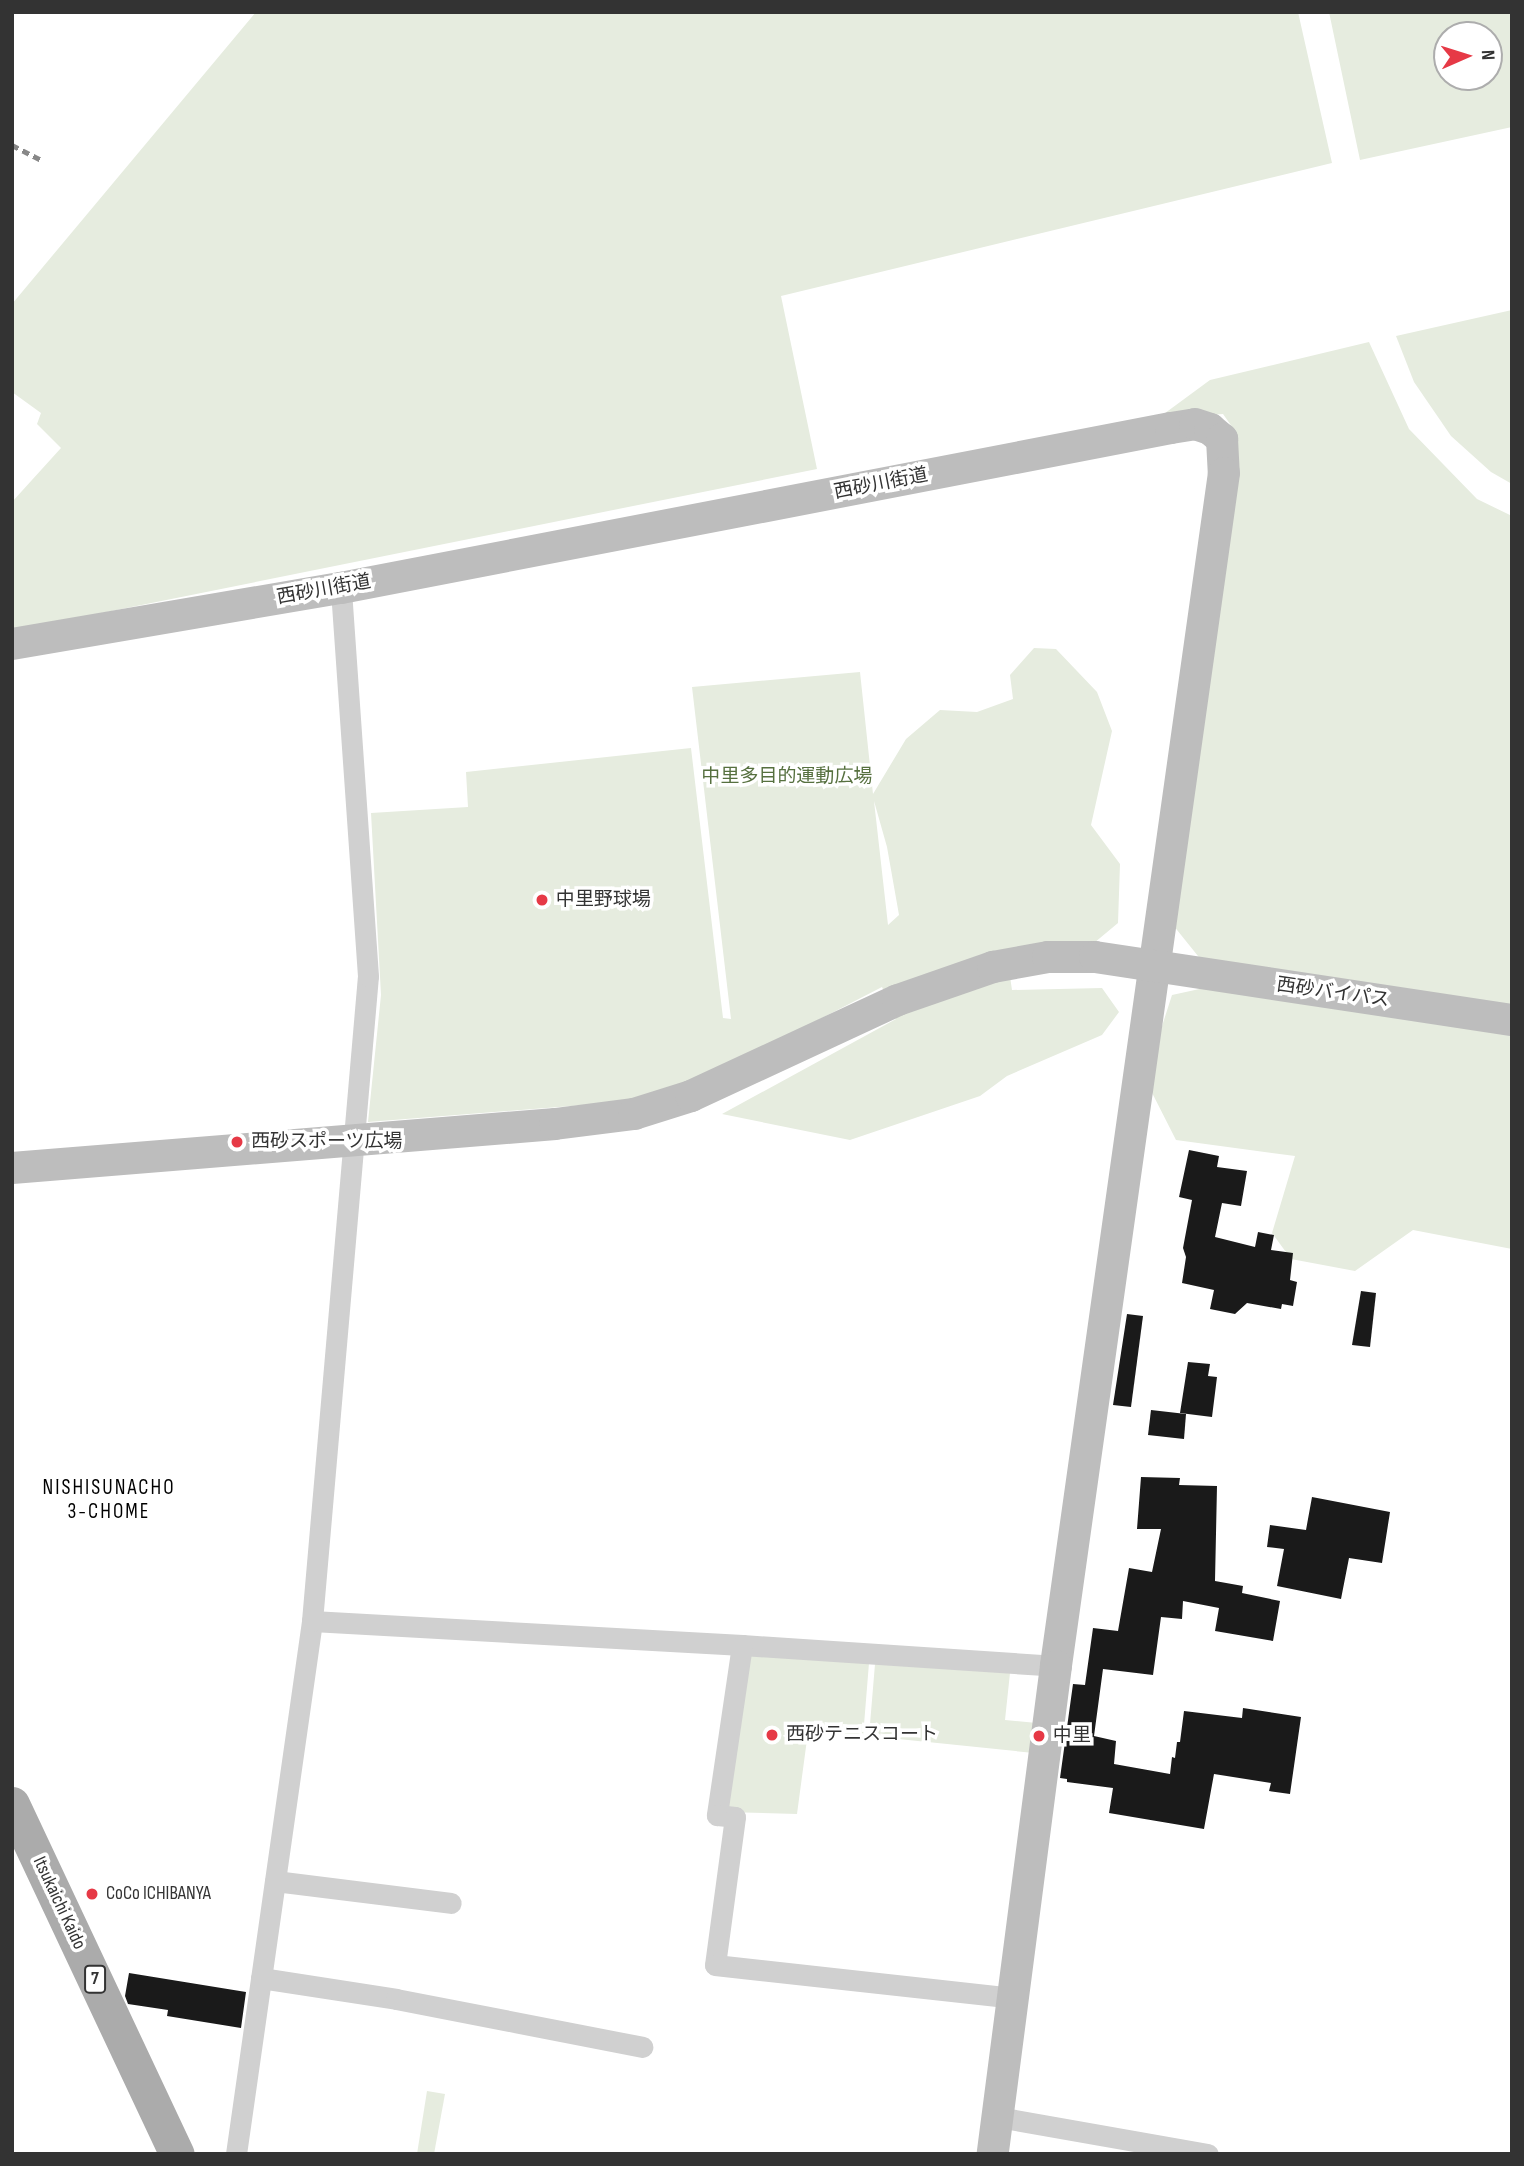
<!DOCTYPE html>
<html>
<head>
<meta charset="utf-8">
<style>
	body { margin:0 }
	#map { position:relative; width:1524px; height:2166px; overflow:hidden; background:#fff; font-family:"Sofia Sans Condensed","Noto Sans JP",sans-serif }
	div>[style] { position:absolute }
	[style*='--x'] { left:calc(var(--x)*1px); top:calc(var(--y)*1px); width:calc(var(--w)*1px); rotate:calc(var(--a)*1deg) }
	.green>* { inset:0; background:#e6ecdf }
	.building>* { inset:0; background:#1a1a1a }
	.street>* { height:21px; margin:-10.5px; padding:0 10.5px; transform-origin:10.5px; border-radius:10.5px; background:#d0d0d0 }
	.secondary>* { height:32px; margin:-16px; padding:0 16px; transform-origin:16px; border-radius:16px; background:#bdbdbd }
	.primary>* { height:35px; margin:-17.5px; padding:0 17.5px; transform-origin:17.5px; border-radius:17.5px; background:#ababab }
	.rail>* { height:5px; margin-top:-2.5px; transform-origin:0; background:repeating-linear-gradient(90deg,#888 0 7px,transparent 0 12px) }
	.dots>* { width:19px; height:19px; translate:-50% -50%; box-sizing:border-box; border:4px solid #fff; border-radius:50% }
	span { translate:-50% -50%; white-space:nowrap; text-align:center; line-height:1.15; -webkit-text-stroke:7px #fff; paint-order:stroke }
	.shield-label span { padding:2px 5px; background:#fff; border:2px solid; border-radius:5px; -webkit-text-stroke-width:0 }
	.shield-label { font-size:18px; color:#333; font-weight:700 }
	.street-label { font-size:19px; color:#333 }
	.park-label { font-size:19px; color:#56703f }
	.poi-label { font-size:19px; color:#333 }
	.left { translate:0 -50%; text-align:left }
	.neighbourhood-label { font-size:21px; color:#000; letter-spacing:2px }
	.frame { position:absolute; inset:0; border:14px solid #333; pointer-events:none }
	.north { position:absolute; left:1433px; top:21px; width:70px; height:70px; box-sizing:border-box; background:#fff; border:2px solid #adadad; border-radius:50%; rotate:87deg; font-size:19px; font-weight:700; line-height:28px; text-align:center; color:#333 }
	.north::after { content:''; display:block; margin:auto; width:24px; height:32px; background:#e63946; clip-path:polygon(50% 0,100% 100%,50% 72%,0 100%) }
</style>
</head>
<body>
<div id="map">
	<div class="green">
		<div style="clip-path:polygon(256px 12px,1298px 12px,1332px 163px,781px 296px,817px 469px,12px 631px,12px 502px,61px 448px,37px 424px,41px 413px,12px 392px,12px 304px)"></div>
		<div style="clip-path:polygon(evenodd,1329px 12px,1512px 12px,1512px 127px,1360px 160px,1329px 12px,1489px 35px,1489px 77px,1447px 77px,1447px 35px,1489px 35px)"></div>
		<div style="clip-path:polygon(1512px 310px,1512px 484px,1491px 472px,1451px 436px,1414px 382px,1396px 336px)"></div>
		<div style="clip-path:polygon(1369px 342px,1409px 429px,1477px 499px,1512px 516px,1512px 1007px,1202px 961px,1173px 925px,1237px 434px,1223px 414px,1157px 419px,1210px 380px)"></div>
		<div style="clip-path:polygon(evenodd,1034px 648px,1056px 649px,1097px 692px,1112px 731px,1091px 825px,1120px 864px,1118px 923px,1094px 943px,1007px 956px,1012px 990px,1102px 988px,1119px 1012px,1102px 1035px,1007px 1076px,980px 1096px,850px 1140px,722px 1114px,896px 1019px,882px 987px,675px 1094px,597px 1104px,368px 1122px,381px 995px,371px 813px,468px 807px,466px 772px,691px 748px,723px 1018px,731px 1019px,692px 687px,860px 672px,873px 794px,906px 739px,940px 710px,977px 712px,1013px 699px,1010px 675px,1034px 648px,874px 801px,887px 847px,899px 915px,888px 925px,874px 801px)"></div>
		<div style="clip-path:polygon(1204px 988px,1512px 1033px,1512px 1249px,1413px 1230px,1355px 1271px,1291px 1259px,1272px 1233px,1295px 1156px,1176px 1140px,1145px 1079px,1172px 995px)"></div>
		<div style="clip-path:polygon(749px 1655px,869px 1663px,863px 1737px,808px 1732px,797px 1814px,723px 1812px)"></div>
		<div style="clip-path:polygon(875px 1664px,1010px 1673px,1005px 1720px,1037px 1723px,1034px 1753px,869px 1736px)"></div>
		<div style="clip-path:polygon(427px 2091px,445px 2094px,434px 2154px,417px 2154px)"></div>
	</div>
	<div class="building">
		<div style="clip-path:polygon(1189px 1150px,1219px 1156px,1217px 1167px,1247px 1171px,1241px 1206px,1222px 1203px,1215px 1237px,1255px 1247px,1258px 1232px,1274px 1235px,1271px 1250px,1293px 1253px,1290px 1280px,1297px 1282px,1293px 1306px,1282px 1304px,1281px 1309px,1247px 1303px,1235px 1314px,1210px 1309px,1214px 1290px,1182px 1283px,1186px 1257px,1183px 1248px,1192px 1200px,1179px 1197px)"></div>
		<div style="clip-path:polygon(1361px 1291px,1376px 1293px,1370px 1347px,1352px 1345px)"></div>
		<div style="clip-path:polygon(1127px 1314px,1143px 1316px,1131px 1407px,1113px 1405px)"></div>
		<div style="clip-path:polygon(1188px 1362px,1210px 1364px,1208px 1376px,1217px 1377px,1212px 1417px,1180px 1413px)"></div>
		<div style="clip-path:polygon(1151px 1410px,1186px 1414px,1184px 1439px,1148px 1435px)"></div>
		<div style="clip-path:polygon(1141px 1477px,1180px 1478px,1179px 1485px,1217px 1486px,1215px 1581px,1243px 1586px,1242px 1593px,1280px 1601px,1273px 1641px,1215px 1631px,1219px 1608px,1183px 1601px,1182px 1619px,1161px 1617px,1153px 1675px,1103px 1669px,1094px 1736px,1116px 1741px,1114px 1764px,1170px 1774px,1172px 1757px,1175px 1758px,1177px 1742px,1180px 1742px,1184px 1711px,1242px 1718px,1243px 1708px,1301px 1717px,1290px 1794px,1269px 1791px,1271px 1783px,1214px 1774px,1204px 1829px,1109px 1813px,1113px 1788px,1067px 1782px,1067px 1779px,1060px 1778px,1073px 1684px,1085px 1685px,1093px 1628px,1118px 1631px,1129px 1568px,1152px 1572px,1161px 1529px,1137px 1529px)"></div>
		<div style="clip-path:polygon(1312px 1497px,1390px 1512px,1382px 1563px,1349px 1558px,1341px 1599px,1277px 1586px,1284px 1549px,1267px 1547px,1270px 1525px,1306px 1530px)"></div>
		<div style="clip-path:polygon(129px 1973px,246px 1992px,241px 2028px,167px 2016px,168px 2010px,128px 2004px,125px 1996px)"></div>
	</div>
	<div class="street">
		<div style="--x:312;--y:1621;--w:431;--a:3.2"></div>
		<div style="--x:742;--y:1645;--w:315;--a:3.8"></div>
		<div style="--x:742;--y:1645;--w:172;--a:98.4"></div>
		<div style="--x:717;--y:1815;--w:18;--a:6"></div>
		<div style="--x:735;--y:1817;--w:149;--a:97.7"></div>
		<div style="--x:715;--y:1965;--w:300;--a:6.3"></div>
		<div style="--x:275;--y:1881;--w:177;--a:7.1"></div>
		<div style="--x:261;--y:1978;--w:137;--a:8.8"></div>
		<div style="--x:396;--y:1999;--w:251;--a:11"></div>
		<div style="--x:998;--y:2117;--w:213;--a:10"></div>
		<div style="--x:236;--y:2154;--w:538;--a:-81.88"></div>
		<div style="--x:312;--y:1621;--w:647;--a:-85.04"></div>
		<div style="--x:368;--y:976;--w:389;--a:-94"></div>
	</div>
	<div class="secondary">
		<div style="--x:12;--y:644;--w:334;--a:-9.7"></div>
		<div style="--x:341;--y:588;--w:845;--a:-10.91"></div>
		<div style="--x:1171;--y:428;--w:24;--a:-9"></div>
		<div style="--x:1195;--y:424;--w:16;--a:18"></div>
		<div style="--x:1210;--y:429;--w:16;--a:40"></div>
		<div style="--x:1222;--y:439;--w:34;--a:87"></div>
		<div style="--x:1224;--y:473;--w:1205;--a:98.02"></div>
		<div style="--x:1056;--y:1666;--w:492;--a:97.4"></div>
		<div style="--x:12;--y:1168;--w:545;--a:-4.63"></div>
		<div style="--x:555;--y:1124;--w:80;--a:-7.2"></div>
		<div style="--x:634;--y:1114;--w:60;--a:-17.5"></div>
		<div style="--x:691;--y:1096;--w:228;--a:-24.9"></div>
		<div style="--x:898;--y:1000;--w:101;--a:-19.2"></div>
		<div style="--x:993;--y:967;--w:56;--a:-10.3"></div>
		<div style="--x:1048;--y:957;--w:47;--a:0"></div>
		<div style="--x:1095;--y:957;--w:422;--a:8.6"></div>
	</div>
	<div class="primary">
		<div style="--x:12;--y:1804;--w:387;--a:64.8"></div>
	</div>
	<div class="rail">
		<div style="--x:12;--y:145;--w:34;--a:27"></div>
	</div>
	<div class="dots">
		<div style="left:542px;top:900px;background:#e63946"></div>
		<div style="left:237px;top:1142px;background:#e63946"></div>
		<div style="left:772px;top:1735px;background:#e63946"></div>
		<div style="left:1039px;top:1736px;background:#e63946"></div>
		<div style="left:92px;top:1894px;background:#e63946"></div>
	</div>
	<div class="shield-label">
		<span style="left:95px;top:1979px">7</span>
	</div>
	<div class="street-label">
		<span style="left:881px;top:484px;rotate:-11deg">西砂川街道</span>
		<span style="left:324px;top:590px;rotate:-10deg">西砂川街道</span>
		<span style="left:1333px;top:993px;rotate:8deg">西砂バイパス</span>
		<span style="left:59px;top:1903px;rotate:65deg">Itsukaichi Kaido</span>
	</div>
	<div class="park-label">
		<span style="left:787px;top:777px">中里多目的運動広場</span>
	</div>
	<div class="poi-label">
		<span class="left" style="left:556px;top:900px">中里野球場</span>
		<span class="left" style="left:251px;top:1142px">西砂スポーツ広場</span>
		<span class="left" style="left:786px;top:1735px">西砂テニスコート</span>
		<span class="left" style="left:1053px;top:1736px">中里</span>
		<span class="left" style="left:106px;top:1894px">CoCo ICHIBANYA</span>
	</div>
	<div class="neighbourhood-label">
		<span style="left:109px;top:1500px">NISHISUNACHO<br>3-CHOME</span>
	</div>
	<div class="frame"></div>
	<div class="north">N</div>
</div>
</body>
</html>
